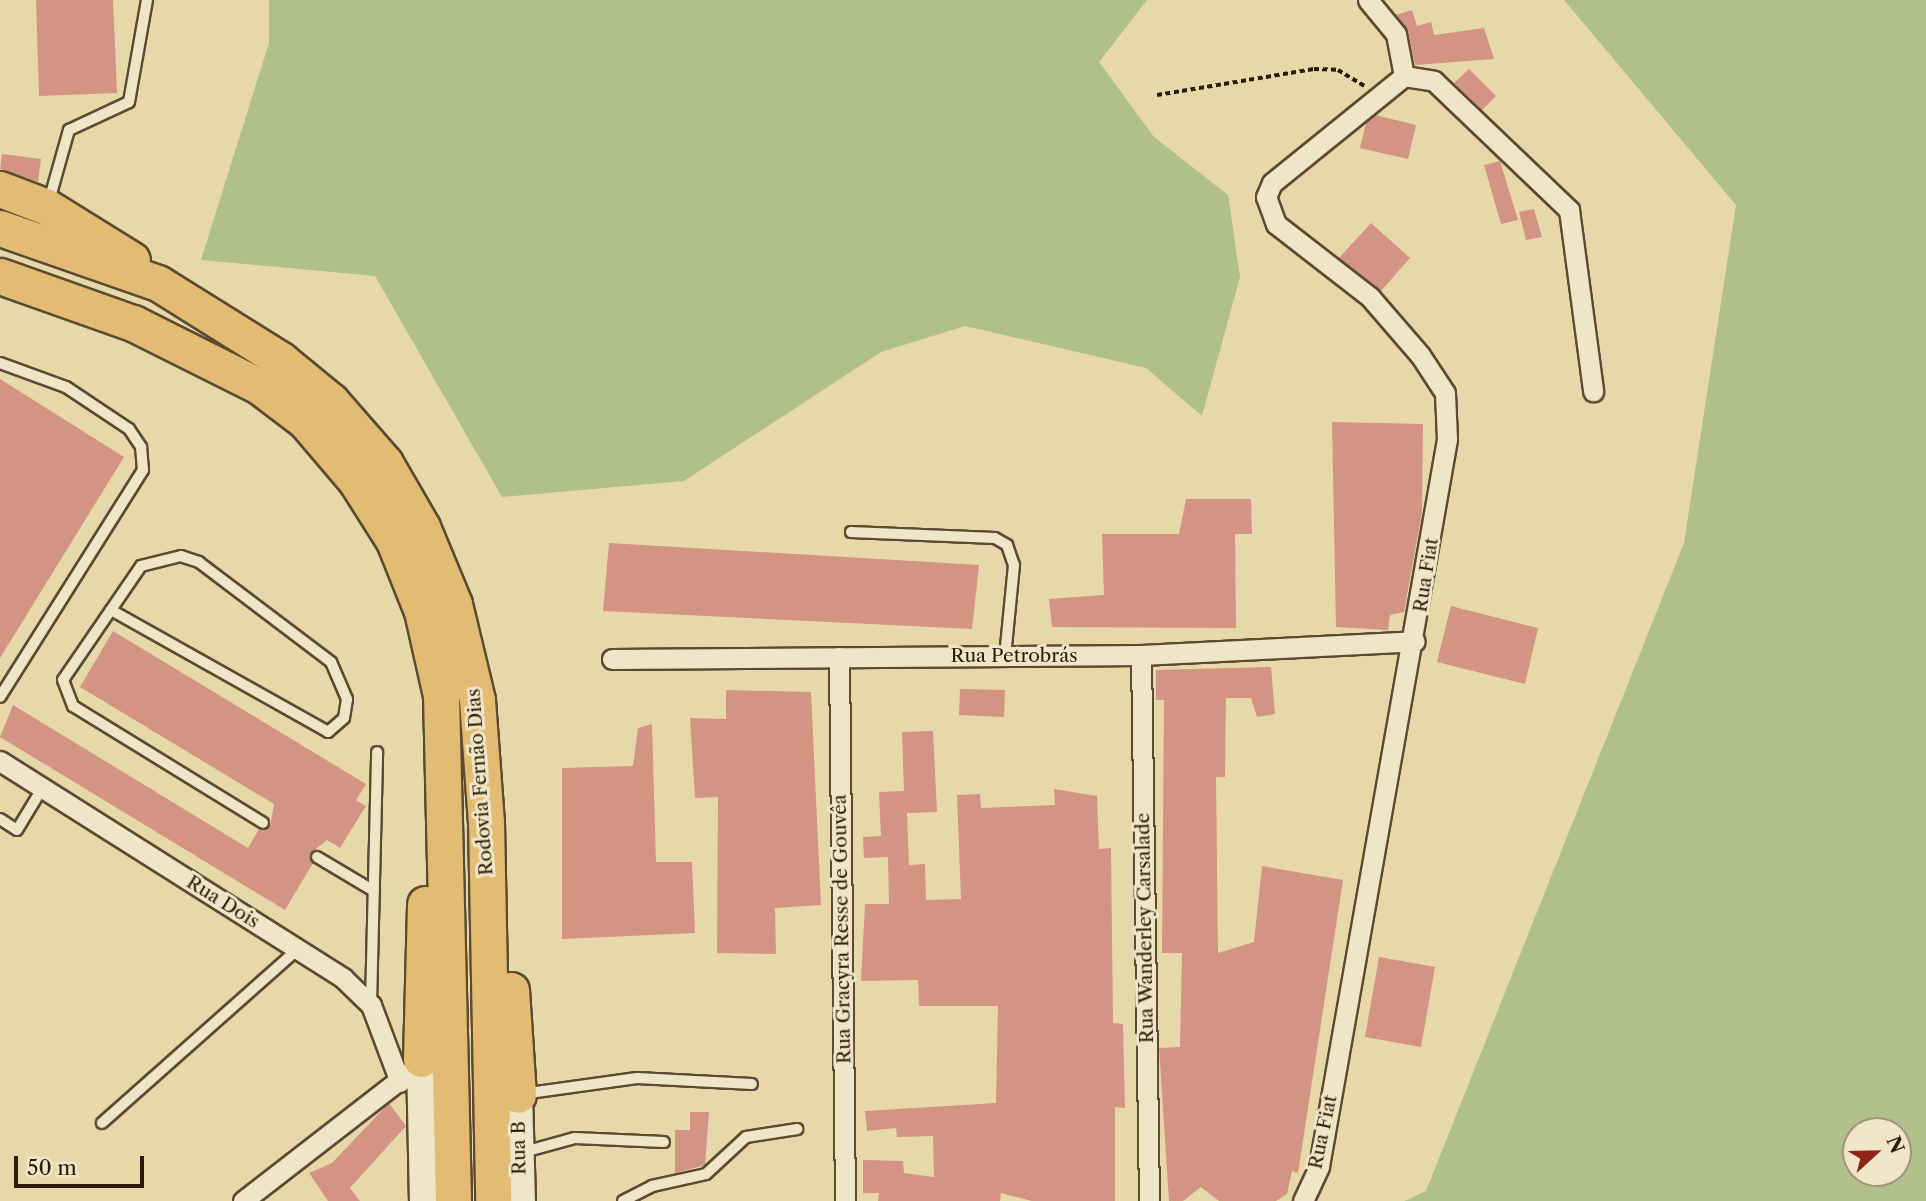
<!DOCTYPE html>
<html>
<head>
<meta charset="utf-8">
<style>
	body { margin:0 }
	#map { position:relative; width:1926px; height:1201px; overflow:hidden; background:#e6d8a9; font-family:"Libre Caslon Text",serif }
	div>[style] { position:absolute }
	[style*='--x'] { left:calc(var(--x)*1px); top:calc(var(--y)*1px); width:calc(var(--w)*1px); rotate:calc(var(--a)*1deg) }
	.green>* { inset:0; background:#b1bf8b }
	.building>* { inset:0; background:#d39483 }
	.path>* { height:3.5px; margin-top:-1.75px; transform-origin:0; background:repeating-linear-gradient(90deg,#2e1a09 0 5px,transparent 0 8.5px) }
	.roads { filter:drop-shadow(2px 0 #5c4a31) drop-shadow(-2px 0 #5c4a31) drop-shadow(0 2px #5c4a31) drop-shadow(0 -2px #5c4a31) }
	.lane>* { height:10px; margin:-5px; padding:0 5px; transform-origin:5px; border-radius:5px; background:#efe6c7 }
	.street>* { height:19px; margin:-9.5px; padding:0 9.5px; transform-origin:9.5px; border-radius:9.5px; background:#efe6c7 }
	.secondary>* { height:28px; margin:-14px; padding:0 14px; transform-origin:14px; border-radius:14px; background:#efe6c7 }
	.highway>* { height:35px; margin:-17.5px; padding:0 17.5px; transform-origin:17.5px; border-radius:17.5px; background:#e3bc74 }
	span { translate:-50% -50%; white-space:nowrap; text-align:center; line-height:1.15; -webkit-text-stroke:6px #efe6c7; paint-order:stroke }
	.street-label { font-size:19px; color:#2e1a09 }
	.north { position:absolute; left:1842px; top:1117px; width:70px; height:70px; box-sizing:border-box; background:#efe6c7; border:2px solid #a2947b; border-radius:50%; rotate:68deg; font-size:19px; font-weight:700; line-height:28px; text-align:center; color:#2e1a09 }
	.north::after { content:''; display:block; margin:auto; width:24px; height:32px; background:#8f2418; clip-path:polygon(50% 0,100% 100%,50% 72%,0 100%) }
	.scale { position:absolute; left:14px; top:1156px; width:130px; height:32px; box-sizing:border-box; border:4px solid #2e1a09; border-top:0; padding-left:9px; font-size:21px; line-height:24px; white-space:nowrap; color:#2e1a09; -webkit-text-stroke:5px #efe6c7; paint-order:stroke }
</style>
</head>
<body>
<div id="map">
	<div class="green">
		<div style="clip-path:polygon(269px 0,1147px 0,1099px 62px,1154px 137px,1228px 195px,1240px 277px,1202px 416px,1146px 368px,965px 326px,881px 352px,684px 481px,502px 497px,375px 276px,201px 260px,269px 43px)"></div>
		<div style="clip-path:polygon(evenodd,1564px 0,1926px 0,1926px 1201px,1404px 1201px,1426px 1191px,1684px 543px,1736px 205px,1564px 0,1898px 1131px,1898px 1173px,1856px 1173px,1856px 1131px,1898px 1131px)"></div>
	</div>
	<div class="building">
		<div style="clip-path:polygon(36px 0,113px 0,117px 93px,39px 96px)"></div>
		<div style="clip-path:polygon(1412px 10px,1417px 26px,1431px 22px,1434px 35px,1484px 28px,1494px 59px,1415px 65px,1408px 31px,1396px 15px)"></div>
		<div style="clip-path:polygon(1469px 69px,1496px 96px,1482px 110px,1454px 83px)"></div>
		<div style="clip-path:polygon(1375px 115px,1416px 125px,1408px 159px,1360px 148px,1366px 123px)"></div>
		<div style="clip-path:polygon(2px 154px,41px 159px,38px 182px,0 169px)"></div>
		<div style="clip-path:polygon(1500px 161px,1518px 220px,1501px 224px,1484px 165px)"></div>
		<div style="clip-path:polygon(1534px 209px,1542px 237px,1526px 240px,1519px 212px)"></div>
		<div style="clip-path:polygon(1371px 223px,1410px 258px,1381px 291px,1339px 258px)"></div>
		<div style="clip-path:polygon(0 379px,124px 457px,0 658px)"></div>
		<div style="clip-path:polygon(1332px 422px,1423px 424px,1422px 512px,1404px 612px,1390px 615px,1388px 630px,1336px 627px)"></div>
		<div style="clip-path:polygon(1186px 499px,1251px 499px,1252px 534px,1235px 534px,1236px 628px,1052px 627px,1049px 599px,1104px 595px,1102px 534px,1179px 534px)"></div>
		<div style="clip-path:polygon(609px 543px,979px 565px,972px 629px,603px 611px)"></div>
		<div style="clip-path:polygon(1451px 606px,1538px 628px,1525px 684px,1437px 662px)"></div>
		<div style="clip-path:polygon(113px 631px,366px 784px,356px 800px,366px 806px,340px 848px,327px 840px,311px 853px,313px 863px,285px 910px,0 737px,13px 705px,248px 848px,259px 829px,270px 826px,274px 804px,80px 687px)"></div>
		<div style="clip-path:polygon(1271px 667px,1275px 714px,1257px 717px,1251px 698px,1226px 698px,1225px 777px,1216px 777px,1218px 953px,1254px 942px,1262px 866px,1343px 880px,1298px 1173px,1292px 1171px,1287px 1194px,1276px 1201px,1219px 1201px,1201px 1187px,1183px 1201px,1169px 1201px,1159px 1048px,1180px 1047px,1182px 953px,1162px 953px,1164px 700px,1156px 700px,1156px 670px)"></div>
		<div style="clip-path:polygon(960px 689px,1005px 690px,1004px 717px,959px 715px)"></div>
		<div style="clip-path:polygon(726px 690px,811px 692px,821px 905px,775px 908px,776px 954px,717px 953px,718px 797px,695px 798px,690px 718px,726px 719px)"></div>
		<div style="clip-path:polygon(652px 724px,656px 862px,692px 862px,695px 933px,562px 939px,562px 768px,633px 766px,638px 728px)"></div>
		<div style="clip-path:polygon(933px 731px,937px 812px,907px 813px,909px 865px,925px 864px,926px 900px,961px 899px,957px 795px,980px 794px,981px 808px,1055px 805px,1054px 789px,1097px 796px,1099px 849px,1111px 848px,1113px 1023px,1123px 1024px,1125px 1108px,1115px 1107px,1115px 1201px,1032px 1201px,1001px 1193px,1000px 1201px,878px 1201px,879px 1193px,863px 1193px,863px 1160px,903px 1161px,904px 1173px,934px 1177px,933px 1136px,897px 1137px,896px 1128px,867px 1131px,865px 1111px,996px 1103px,998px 1006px,919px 1006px,918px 980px,861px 981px,865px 904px,889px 904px,888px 857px,864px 858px,863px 837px,881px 836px,879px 792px,904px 791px,902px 732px)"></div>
		<div style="clip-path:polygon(1379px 957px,1435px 967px,1421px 1047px,1365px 1037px)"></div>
		<div style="clip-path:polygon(389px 1103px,406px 1126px,350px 1188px,360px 1201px,328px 1201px,309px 1173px,332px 1163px)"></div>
		<div style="clip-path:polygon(690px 1112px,709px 1112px,705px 1165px,675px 1173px,675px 1130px,690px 1130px)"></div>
	</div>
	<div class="path">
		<div style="--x:1157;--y:95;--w:159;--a:-9.4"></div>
		<div style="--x:1314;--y:69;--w:24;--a:2"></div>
		<div style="--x:1338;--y:70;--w:33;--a:31"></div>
	</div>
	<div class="roads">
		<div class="lane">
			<div style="--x:49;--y:201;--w:74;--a:-74.3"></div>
			<div style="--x:69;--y:130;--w:66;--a:-25"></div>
			<div style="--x:129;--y:102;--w:104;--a:-80"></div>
			<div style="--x:0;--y:363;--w:70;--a:20"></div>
			<div style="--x:66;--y:387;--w:76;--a:33.7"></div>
			<div style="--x:129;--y:429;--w:22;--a:56"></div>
			<div style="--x:141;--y:447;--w:23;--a:85"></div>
			<div style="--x:143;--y:470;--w:268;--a:122.2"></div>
			<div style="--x:851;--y:532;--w:144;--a:2.4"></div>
			<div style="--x:995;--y:538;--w:14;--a:30"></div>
			<div style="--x:1007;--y:545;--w:21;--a:71"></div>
			<div style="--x:1014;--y:565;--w:91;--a:95.6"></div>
			<div style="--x:111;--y:610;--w:249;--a:29.3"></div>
			<div style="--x:328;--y:732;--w:21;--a:-41"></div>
			<div style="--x:344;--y:718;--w:19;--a:-81"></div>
			<div style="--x:347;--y:699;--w:40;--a:-113.4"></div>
			<div style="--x:331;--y:662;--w:166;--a:-142.9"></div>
			<div style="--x:199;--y:562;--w:19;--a:-162"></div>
			<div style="--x:181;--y:556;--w:41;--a:166"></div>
			<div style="--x:141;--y:566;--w:138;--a:124.4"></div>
			<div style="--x:63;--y:680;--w:28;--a:69"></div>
			<div style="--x:73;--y:706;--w:223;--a:31.6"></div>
			<div style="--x:0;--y:819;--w:20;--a:33"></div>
			<div style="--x:17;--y:830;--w:50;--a:-58.8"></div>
			<div style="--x:317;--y:857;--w:66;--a:30.8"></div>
			<div style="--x:371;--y:1004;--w:252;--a:-88.6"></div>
			<div style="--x:522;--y:1094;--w:116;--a:-7.9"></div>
			<div style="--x:637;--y:1078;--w:115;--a:3"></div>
			<div style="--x:102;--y:1123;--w:262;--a:-41.6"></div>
			<div style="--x:524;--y:1152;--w:53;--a:-15.4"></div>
			<div style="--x:575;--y:1138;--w:89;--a:2.6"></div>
			<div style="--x:623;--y:1201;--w:33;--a:-27"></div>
			<div style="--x:652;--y:1186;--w:55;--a:-12.5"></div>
			<div style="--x:706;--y:1174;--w:54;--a:-42.8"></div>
			<div style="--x:746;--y:1137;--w:52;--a:-8.9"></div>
		</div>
		<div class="street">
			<div style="--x:1368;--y:0;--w:44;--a:50.5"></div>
			<div style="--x:1396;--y:34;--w:43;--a:79.2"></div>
			<div style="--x:1141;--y:655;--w:546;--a:89.16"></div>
			<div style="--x:839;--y:657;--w:544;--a:89.37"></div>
			<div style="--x:612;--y:659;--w:529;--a:-0.43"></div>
			<div style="--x:1141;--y:655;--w:274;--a:-2.9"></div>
			<div style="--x:0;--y:761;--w:406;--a:32.3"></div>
			<div style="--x:343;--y:978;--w:39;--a:44"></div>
			<div style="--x:371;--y:1005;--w:82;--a:69.4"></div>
			<div style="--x:243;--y:1201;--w:209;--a:-37.8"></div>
			<div style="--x:1303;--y:1201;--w:38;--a:-65"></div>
			<div style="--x:1319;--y:1166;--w:738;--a:-80.01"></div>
			<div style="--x:1447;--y:439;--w:46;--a:-92.5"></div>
			<div style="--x:1445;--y:393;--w:45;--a:-123.3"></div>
			<div style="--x:1420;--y:355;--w:77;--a:-130.8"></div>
			<div style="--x:1370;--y:297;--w:119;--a:-142.2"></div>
			<div style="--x:1276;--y:224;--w:29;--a:-110"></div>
			<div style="--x:1266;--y:197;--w:15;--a:-67"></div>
			<div style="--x:1272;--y:183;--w:170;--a:-39"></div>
			<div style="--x:1404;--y:76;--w:30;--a:9"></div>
			<div style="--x:1434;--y:81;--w:187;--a:43.7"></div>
			<div style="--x:1569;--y:210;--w:183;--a:82.4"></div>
		</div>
		<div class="secondary">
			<div style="--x:421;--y:1059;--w:142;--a:88.8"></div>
			<div style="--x:518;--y:1095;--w:106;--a:88.4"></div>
		</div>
		<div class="highway">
			<div style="--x:0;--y:189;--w:50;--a:21"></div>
			<div style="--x:47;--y:207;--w:100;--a:31.9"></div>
			<div style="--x:0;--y:228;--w:167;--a:19.2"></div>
			<div style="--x:158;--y:283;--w:145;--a:32"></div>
			<div style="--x:281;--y:360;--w:65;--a:39.4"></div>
			<div style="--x:331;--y:401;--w:82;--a:48.9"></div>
			<div style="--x:385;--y:463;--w:74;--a:60"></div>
			<div style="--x:422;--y:527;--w:83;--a:67.4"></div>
			<div style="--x:454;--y:604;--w:99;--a:76.5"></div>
			<div style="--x:477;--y:700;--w:122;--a:85.8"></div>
			<div style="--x:486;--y:822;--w:379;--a:88.9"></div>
			<div style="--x:0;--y:276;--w:141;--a:19.5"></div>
			<div style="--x:133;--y:323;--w:141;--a:26.6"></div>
			<div style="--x:259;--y:386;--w:58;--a:37.3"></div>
			<div style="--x:305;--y:421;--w:79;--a:49.6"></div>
			<div style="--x:356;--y:481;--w:71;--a:57.7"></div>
			<div style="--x:394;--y:541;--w:75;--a:68.2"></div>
			<div style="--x:422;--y:611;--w:86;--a:77.3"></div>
			<div style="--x:441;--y:695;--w:506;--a:88.64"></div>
			<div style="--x:511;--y:990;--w:105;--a:86.2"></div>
			<div style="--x:421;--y:1059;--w:155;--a:-88.5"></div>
		</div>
	</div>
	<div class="street-label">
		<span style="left:1426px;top:575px;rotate:-81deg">Rua Fiat</span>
		<span style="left:1014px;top:656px">Rua Petrobrás</span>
		<span style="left:480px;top:782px;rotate:-94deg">Rodovia Fernão Dias</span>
		<span style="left:223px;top:902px;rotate:32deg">Rua Dois</span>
		<span style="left:1145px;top:928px;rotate:-91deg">Rua Wanderley Carsalade</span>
		<span style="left:842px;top:929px;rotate:-91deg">Rua Gracyra Resse de Gouvêa</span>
		<span style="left:1323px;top:1132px;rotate:-78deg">Rua Fiat</span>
		<span style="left:519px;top:1148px;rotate:-91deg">Rua B</span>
	</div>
	<div class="north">N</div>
	<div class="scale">50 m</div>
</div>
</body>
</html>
